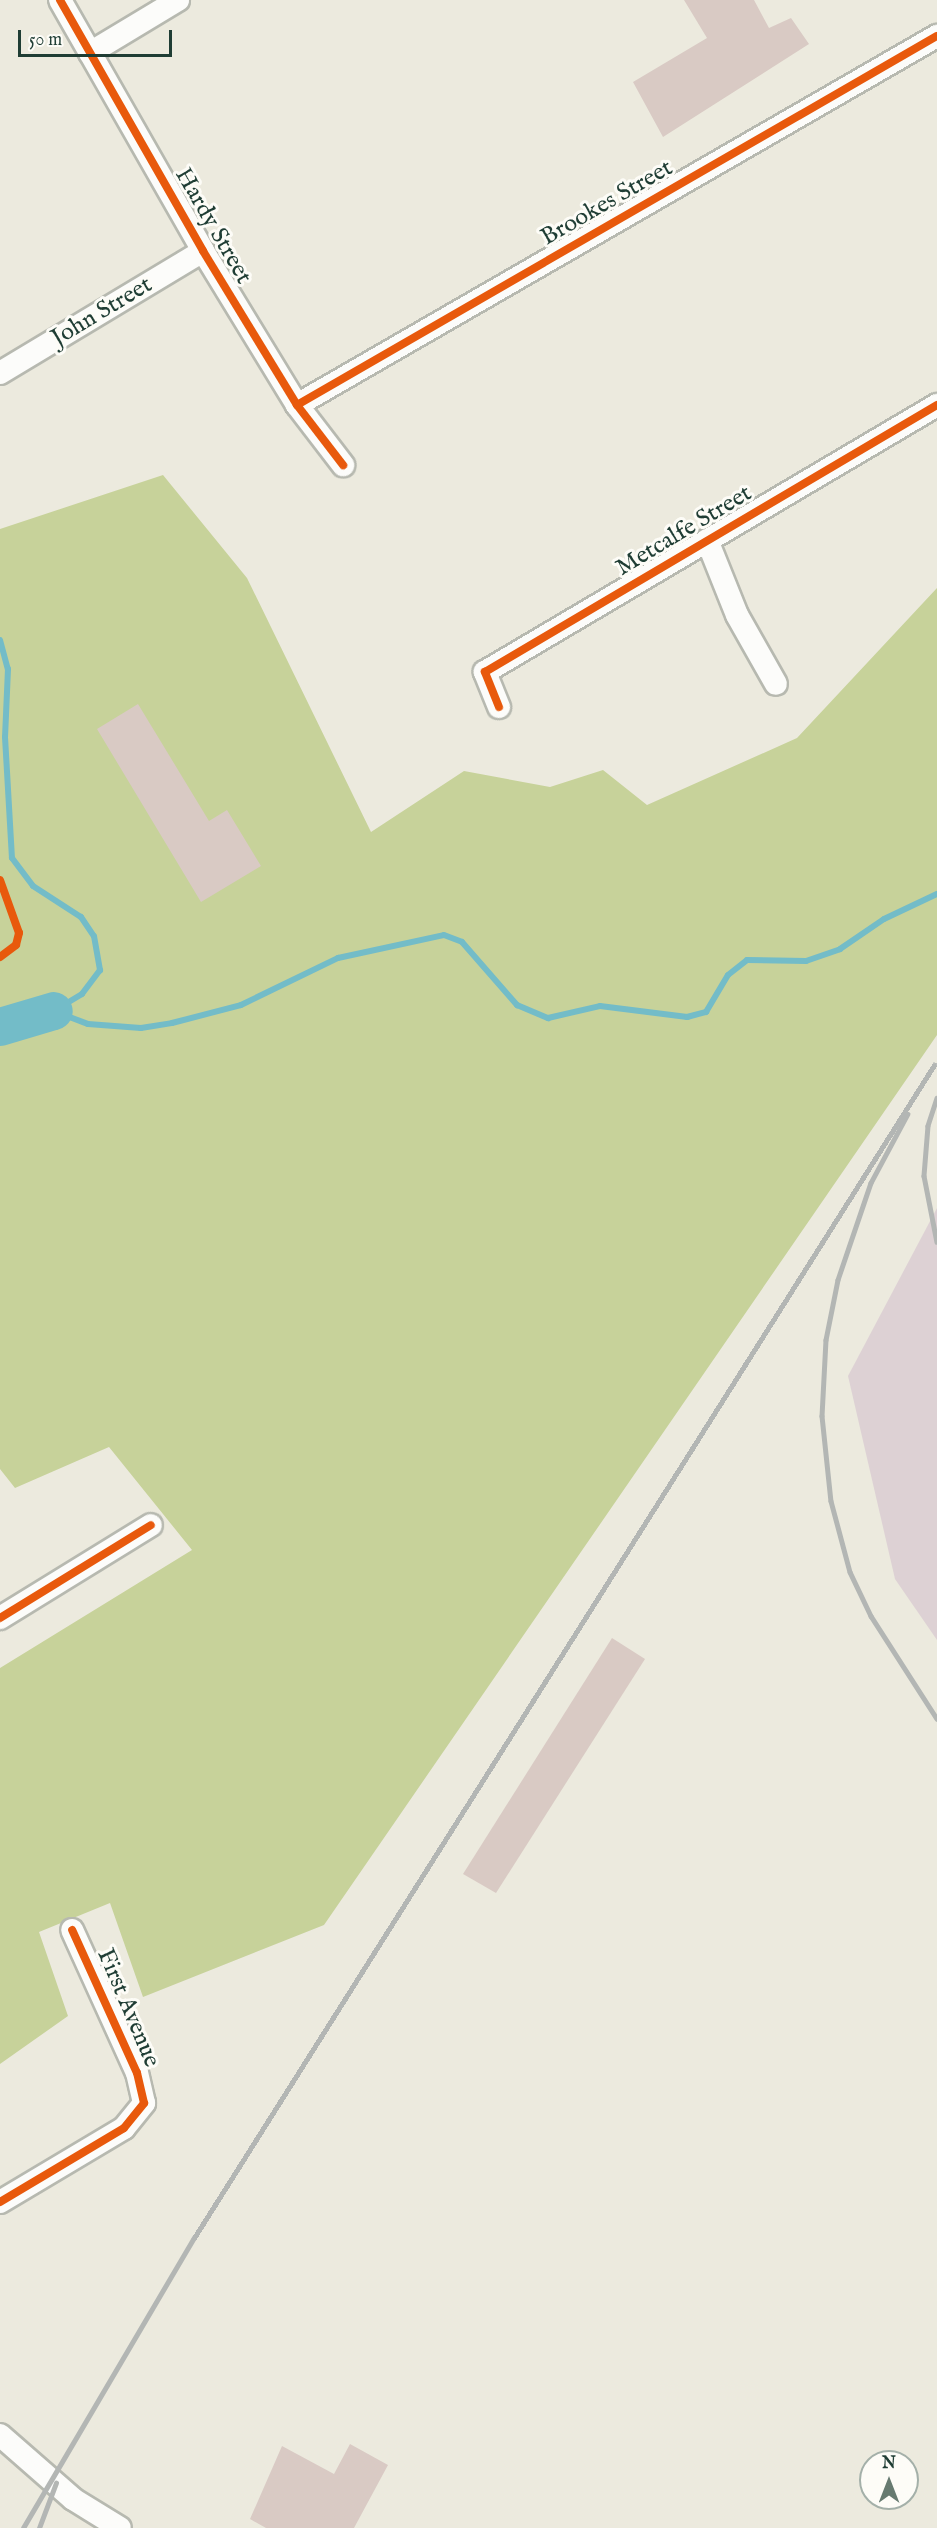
<!DOCTYPE html>
<html>
<head>
<meta charset="utf-8">
<style>
	body { margin:0 }
	#map { position:relative; width:937px; height:2528px; overflow:hidden; background:#eceade; font-family:"IM FELL English",serif }
	div>[style] { position:absolute }
	[style*='--x'] { left:calc(var(--x)*1px); top:calc(var(--y)*1px); width:calc(var(--w)*1px); rotate:calc(var(--a)*1deg) }
	.industrial>* { inset:0; background:#ddd1d4 }
	.green>* { inset:0; background:#c7d29a }
	.stream>* { height:6px; margin:-3px; padding:0 3px; transform-origin:3px; border-radius:3px; background:#73bcc8 }
	.river>* { height:38px; margin:-19px; padding:0 19px; transform-origin:19px; border-radius:19px; background:#73bcc8 }
	.building>* { inset:0; background:#d9cac4 }
	.roads { filter:drop-shadow(2px 0 #b7b9b0) drop-shadow(-2px 0 #b7b9b0) drop-shadow(0 2px #b7b9b0) drop-shadow(0 -2px #b7b9b0) }
	.minor>* { height:22px; margin:-11px; padding:0 11px; transform-origin:11px; border-radius:11px; background:#fcfcfa }
	.rail>* { height:4.5px; margin:-2.25px; padding:0 2.25px; transform-origin:2.25px; border-radius:2.25px; background:#b3b6b4 }
	.cycleway>* { height:8px; margin:-4px; padding:0 4px; transform-origin:4px; border-radius:4px; background:#e8590c }
	span { translate:-50% -50%; white-space:nowrap; text-align:center; line-height:1.15; -webkit-text-stroke:6px #fdfcf7; paint-order:stroke }
	.street-label { font-size:24px; color:#1f3d34 }
	.north { position:absolute; left:859px; top:2450px; width:60px; height:60px; box-sizing:border-box; background:#fdfcf7; border:2px solid #a4b0a9; border-radius:50%; rotate:0deg; font-size:16px; font-weight:700; line-height:24px; text-align:center; color:#1f3d34 }
	.north::after { content:''; display:block; margin:auto; width:21px; height:27px; background:#677a70; clip-path:polygon(50% 0,100% 100%,50% 72%,0 100%) }
	.scale { position:absolute; left:18px; top:30px; width:154px; height:27px; box-sizing:border-box; border:3px solid #1f3d34; border-top:0; padding-left:8px; font-size:18px; line-height:21px; white-space:nowrap; color:#1f3d34; -webkit-text-stroke:4px #fdfcf7; paint-order:stroke }
</style>
</head>
<body>
<div id="map">
	<div class="industrial">
		<div style="clip-path:polygon(937px 1208px,937px 1640px,895px 1579px,848px 1376px)"></div>
	</div>
	<div class="green">
		<div style="clip-path:polygon(163px 475px,247px 578px,371px 832px,464px 771px,550px 787px,603px 770px,647px 805px,797px 738px,937px 588px,937px 1035px,324px 1925px,143px 1997px,110px 1903px,39px 1932px,68px 2016px,0 2064px,0 1668px,192px 1550px,109px 1447px,15px 1488px,0 1469px,0 529px)"></div>
	</div>
	<div class="stream">
		<div style="--x:0;--y:640;--w:30;--a:75"></div>
		<div style="--x:8;--y:669;--w:68;--a:92.5"></div>
		<div style="--x:5;--y:737;--w:121;--a:86.7"></div>
		<div style="--x:12;--y:858;--w:35;--a:53"></div>
		<div style="--x:33;--y:886;--w:57;--a:32.9"></div>
		<div style="--x:81;--y:917;--w:23;--a:56"></div>
		<div style="--x:94;--y:936;--w:35;--a:80"></div>
		<div style="--x:100;--y:970;--w:30;--a:127"></div>
		<div style="--x:82;--y:994;--w:33;--a:149"></div>
		<div style="--x:54;--y:1011;--w:36;--a:21"></div>
		<div style="--x:88;--y:1024;--w:53;--a:4.3"></div>
		<div style="--x:141;--y:1028;--w:31;--a:-9"></div>
		<div style="--x:172;--y:1023;--w:71;--a:-14.6"></div>
		<div style="--x:241;--y:1005;--w:108;--a:-25.9"></div>
		<div style="--x:338;--y:958;--w:108;--a:-12.2"></div>
		<div style="--x:444;--y:935;--w:19;--a:21"></div>
		<div style="--x:462;--y:942;--w:84;--a:48.9"></div>
		<div style="--x:517;--y:1005;--w:34;--a:23"></div>
		<div style="--x:548;--y:1018;--w:53;--a:-13"></div>
		<div style="--x:600;--y:1006;--w:88;--a:7.2"></div>
		<div style="--x:687;--y:1017;--w:20;--a:-15"></div>
		<div style="--x:706;--y:1012;--w:43;--a:-59.3"></div>
		<div style="--x:728;--y:975;--w:24;--a:-38"></div>
		<div style="--x:747;--y:960;--w:59;--a:1"></div>
		<div style="--x:806;--y:961;--w:36;--a:-19"></div>
		<div style="--x:840;--y:949;--w:53;--a:-34.3"></div>
		<div style="--x:884;--y:919;--w:59;--a:-25.3"></div>
	</div>
	<div class="river">
		<div style="--x:0;--y:1027;--w:56;--a:-16.5"></div>
	</div>
	<div class="building">
		<div style="clip-path:polygon(684px 0,754px 0,769px 28px,791px 18px,809px 44px,663px 137px,633px 82px,707px 38px)"></div>
		<div style="clip-path:polygon(138px 704px,209px 821px,227px 810px,261px 866px,201px 902px,97px 729px)"></div>
		<div style="clip-path:polygon(612px 1638px,645px 1659px,496px 1893px,463px 1874px)"></div>
		<div style="clip-path:polygon(350px 2444px,388px 2465px,354px 2528px,266px 2528px,250px 2519px,282px 2446px,334px 2474px)"></div>
	</div>
	<div class="roads">
		<div class="minor">
			<div style="--x:60;--y:0;--w:289;--a:60.3"></div>
			<div style="--x:203;--y:251;--w:180;--a:58.6"></div>
			<div style="--x:297;--y:405;--w:76;--a:52.5"></div>
			<div style="--x:90;--y:53;--w:103;--a:-31.1"></div>
			<div style="--x:0;--y:373;--w:237;--a:-31"></div>
			<div style="--x:297;--y:405;--w:739;--a:-29.97"></div>
			<div style="--x:707;--y:540;--w:81;--a:68.2"></div>
			<div style="--x:737;--y:615;--w:79;--a:60.5"></div>
			<div style="--x:499;--y:707;--w:38;--a:-112"></div>
			<div style="--x:485;--y:672;--w:525;--a:-30.57"></div>
			<div style="--x:0;--y:1618;--w:177;--a:-31.6"></div>
			<div style="--x:0;--y:2202;--w:144;--a:-30.8"></div>
			<div style="--x:124;--y:2128;--w:32;--a:-51"></div>
			<div style="--x:144;--y:2103;--w:31;--a:-103"></div>
			<div style="--x:137;--y:2073;--w:157;--a:-114.4"></div>
			<div style="--x:0;--y:2435;--w:97;--a:41.2"></div>
			<div style="--x:73;--y:2499;--w:55;--a:31.7"></div>
		</div>
	</div>
	<div class="rail">
		<div style="--x:937;--y:1098;--w:29;--a:108"></div>
		<div style="--x:928;--y:1126;--w:50;--a:94.6"></div>
		<div style="--x:924;--y:1176;--w:67;--a:78.9"></div>
		<div style="--x:908;--y:1114;--w:78;--a:118.2"></div>
		<div style="--x:871;--y:1183;--w:102;--a:108.8"></div>
		<div style="--x:838;--y:1280;--w:61;--a:101.3"></div>
		<div style="--x:826;--y:1340;--w:76;--a:93"></div>
		<div style="--x:822;--y:1416;--w:85;--a:84"></div>
		<div style="--x:831;--y:1501;--w:73;--a:75"></div>
		<div style="--x:850;--y:1572;--w:49;--a:64.5"></div>
		<div style="--x:871;--y:1616;--w:122;--a:57.3"></div>
		<div style="--x:23;--y:2528;--w:337;--a:-59.5"></div>
		<div style="--x:194;--y:2238;--w:1387;--a:-57.75"></div>
		<div style="--x:39;--y:2528;--w:48;--a:-69.3"></div>
	</div>
	<div class="cycleway">
		<div style="--x:60;--y:0;--w:289;--a:60.3"></div>
		<div style="--x:203;--y:251;--w:180;--a:58.6"></div>
		<div style="--x:297;--y:405;--w:76;--a:52.5"></div>
		<div style="--x:297;--y:405;--w:739;--a:-29.97"></div>
		<div style="--x:499;--y:707;--w:38;--a:-112"></div>
		<div style="--x:485;--y:672;--w:525;--a:-30.57"></div>
		<div style="--x:0;--y:880;--w:56;--a:70.3"></div>
		<div style="--x:19;--y:933;--w:12;--a:104"></div>
		<div style="--x:16;--y:945;--w:20;--a:143"></div>
		<div style="--x:0;--y:1618;--w:177;--a:-31.6"></div>
		<div style="--x:0;--y:2202;--w:144;--a:-30.8"></div>
		<div style="--x:124;--y:2128;--w:32;--a:-51"></div>
		<div style="--x:144;--y:2103;--w:31;--a:-103"></div>
		<div style="--x:137;--y:2073;--w:157;--a:-114.4"></div>
	</div>
	<div class="street-label">
		<span style="left:607px;top:203px;rotate:-30deg">Brookes Street</span>
		<span style="left:213px;top:226px;rotate:60deg">Hardy Street</span>
		<span style="left:102px;top:312px;rotate:-31deg">John Street</span>
		<span style="left:684px;top:531px;rotate:-31deg">Metcalfe Street</span>
		<span style="left:128px;top:2008px;rotate:67deg">First Avenue</span>
	</div>
	<div class="north">N</div>
	<div class="scale">50 m</div>
</div>
</body>
</html>
